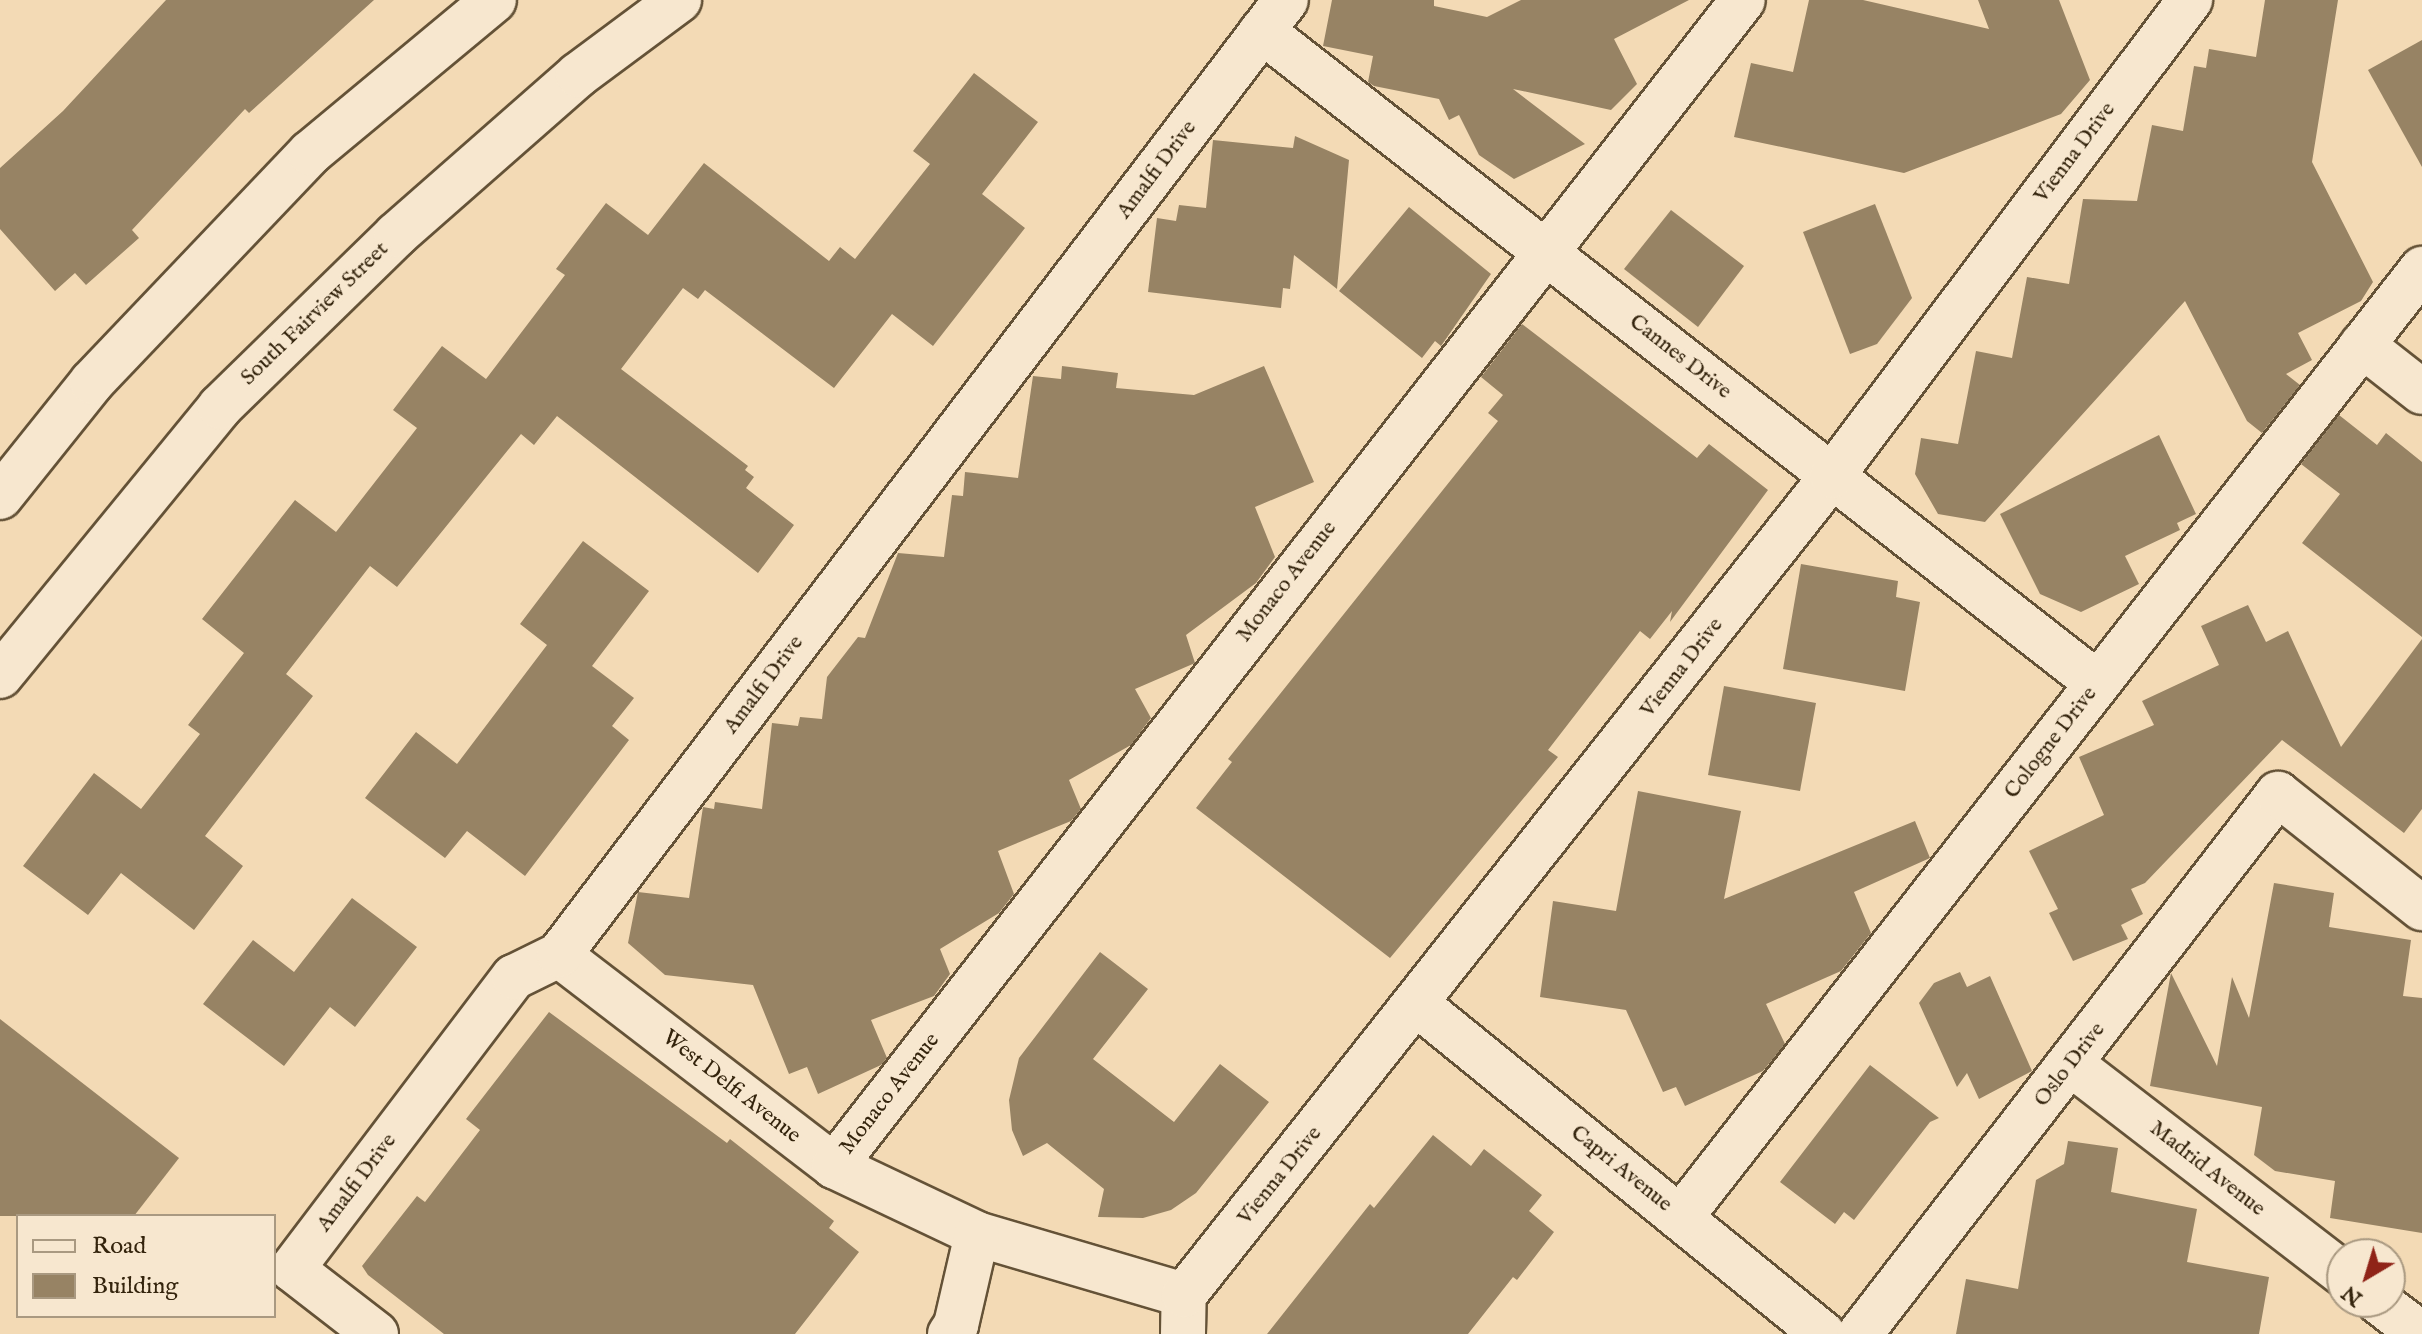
<!DOCTYPE html>
<html>
<head>
<meta charset="utf-8">
<style>
	body { margin:0 }
	#map { position:relative; width:2422px; height:1334px; overflow:hidden; background:#f3dab5; font-family:"IM FELL English",serif }
	div>[style] { position:absolute }
	[style*='--x'] { left:calc(var(--x)*1px); top:calc(var(--y)*1px); width:calc(var(--w)*1px); rotate:calc(var(--a)*1deg) }
	.building>* { inset:0; background:#978364 }
	.roads { filter:drop-shadow(2px 0 #645237) drop-shadow(-2px 0 #645237) drop-shadow(0 2px #645237) drop-shadow(0 -2px #645237) }
	.street>* { height:44px; margin:-22px; padding:0 22px; transform-origin:22px; border-radius:22px; background:#f7e7cf }
	.secondary>* { height:44px; margin:-22px; padding:0 22px; transform-origin:22px; border-radius:22px; background:#f7e7cf }
	span { translate:-50% -50%; white-space:nowrap; text-align:center; line-height:1.15; -webkit-text-stroke:7px #f7e7cf; paint-order:stroke }
	.street-label { font-size:22px; color:#34240d }
	.legend { position:absolute; left:16px; top:1214px; width:260px; height:104px; box-sizing:border-box; background:#f7e7cf; border:2px solid #a99981; margin:0; padding:10px 14px; list-style:none; font-size:24px; color:#34240d }
	.legend li { display:flex; align-items:center; gap:16px; height:40px }
	.legend b { width:40px; border:2px solid #a99981 }
	.north { position:absolute; left:2326px; top:1238px; width:80px; height:80px; box-sizing:border-box; background:#f7e7cf; border:2px solid #a99981; border-radius:50%; rotate:218deg; font-size:22px; font-weight:700; line-height:32px; text-align:center; color:#34240d }
	.north::after { content:''; display:block; margin:auto; width:28px; height:36px; background:#8f2418; clip-path:polygon(50% 0,100% 100%,50% 72%,0 100%) }
</style>
</head>
<body>
<div id="map">
	<div class="building">
		<div style="clip-path:polygon(166px 0,374px 0,249px 113px,245px 109px,132px 230px,139px 238px,86px 285px,75px 273px,55px 291px,0 229px,0 168px,63px 111px)"></div>
		<div style="clip-path:polygon(1332px 0,1434px 0,1434px 6px,1487px 17px,1521px 0,1689px 0,1614px 39px,1637px 84px,1611px 110px,1513px 89px,1585px 144px,1514px 179px,1479px 155px,1459px 115px,1449px 120px,1439px 99px,1374px 86px,1368px 82px,1373px 56px,1323px 46px)"></div>
		<div style="clip-path:polygon(1809px 0,1863px 0,1989px 29px,1978px 0,2059px 0,2090px 80px,2061px 114px,1904px 173px,1734px 137px,1751px 63px,1793px 72px)"></div>
		<div style="clip-path:polygon(2265px 0,2338px 0,2312px 162px,2373px 282px,2361px 301px,2298px 333px,2312px 360px,2286px 374px,2300px 385px,2262px 433px,2247px 421px,2185px 301px,1985px 522px,1938px 514px,1915px 474px,1921px 438px,1958px 444px,1976px 351px,2012px 358px,2027px 277px,2069px 284px,2083px 199px,2137px 201px,2152px 125px,2183px 131px,2194px 66px,2206px 68px,2209px 49px,2256px 57px)"></div>
		<div style="clip-path:polygon(2422px 40px,2422px 167px,2368px 70px)"></div>
		<div style="clip-path:polygon(974px 73px,1038px 122px,982px 194px,1025px 228px,933px 346px,892px 314px,834px 388px,705px 290px,698px 299px,683px 288px,621px 369px,748px 466px,745px 470px,754px 477px,746px 488px,794px 525px,758px 573px,557px 416px,534px 445px,521px 434px,397px 587px,370px 566px,286px 674px,313px 696px,205px 836px,243px 866px,194px 930px,121px 873px,88px 915px,23px 866px,94px 773px,141px 809px,200px 734px,188px 725px,244px 653px,202px 619px,295px 500px,336px 532px,417px 428px,393px 410px,442px 346px,486px 379px,565px 275px,556px 269px,606px 203px,648px 235px,704px 163px,829px 261px,840px 247px,855px 259px,930px 164px,913px 151px)"></div>
		<div style="clip-path:polygon(1295px 136px,1349px 160px,1337px 289px,1294px 255px,1290px 289px,1283px 288px,1281px 308px,1148px 292px,1157px 218px,1176px 221px,1179px 205px,1206px 208px,1213px 140px,1293px 148px)"></div>
		<div style="clip-path:polygon(1875px 204px,1912px 298px,1877px 344px,1850px 354px,1803px 232px)"></div>
		<div style="clip-path:polygon(1409px 207px,1491px 274px,1441px 346px,1435px 341px,1422px 358px,1339px 291px)"></div>
		<div style="clip-path:polygon(1671px 210px,1744px 266px,1698px 327px,1624px 269px)"></div>
		<div style="clip-path:polygon(1522px 324px,1697px 458px,1709px 444px,1768px 490px,1670px 622px,1672px 611px,1650px 639px,1640px 631px,1548px 750px,1558px 757px,1390px 958px,1196px 808px,1232px 762px,1228px 759px,1498px 421px,1488px 413px,1503px 395px,1481px 377px)"></div>
		<div style="clip-path:polygon(1062px 366px,1118px 373px,1116px 388px,1194px 395px,1264px 366px,1314px 482px,1255px 507px,1275px 557px,1256px 583px,1186px 635px,1195px 663px,1135px 689px,1151px 718px,1131px 745px,1069px 780px,1081px 809px,1071px 821px,998px 851px,1014px 894px,999px 913px,940px 949px,950px 974px,934px 996px,871px 1020px,887px 1058px,881px 1065px,818px 1094px,807px 1067px,789px 1074px,753px 985px,665px 975px,628px 943px,638px 892px,689px 898px,703px 807px,714px 809px,715px 802px,762px 809px,772px 723px,798px 726px,800px 717px,822px 719px,827px 677px,858px 637px,865px 638px,898px 553px,944px 557px,952px 495px,963px 496px,965px 472px,1018px 478px,1033px 376px,1061px 379px)"></div>
		<div style="clip-path:polygon(2339px 415px,2377px 445px,2386px 433px,2422px 462px,2422px 637px,2302px 543px,2340px 494px,2301px 464px)"></div>
		<div style="clip-path:polygon(2159px 435px,2196px 514px,2177px 523px,2180px 530px,2125px 556px,2139px 584px,2081px 612px,2040px 594px,2000px 514px)"></div>
		<div style="clip-path:polygon(583px 541px,649px 591px,592px 666px,634px 698px,612px 726px,629px 740px,525px 876px,467px 831px,445px 858px,365px 798px,416px 732px,457px 764px,547px 645px,520px 624px)"></div>
		<div style="clip-path:polygon(1801px 564px,1898px 581px,1896px 597px,1920px 602px,1905px 691px,1783px 669px)"></div>
		<div style="clip-path:polygon(2248px 605px,2266px 642px,2288px 631px,2341px 747px,2422px 639px,2422px 809px,2404px 833px,2282px 740px,2145px 883px,2131px 889px,2143px 914px,2121px 925px,2128px 939px,2073px 961px,2049px 913px,2058px 909px,2029px 851px,2104px 815px,2079px 757px,2154px 725px,2142px 701px,2219px 665px,2201px 626px)"></div>
		<div style="clip-path:polygon(1724px 686px,1816px 703px,1800px 791px,1708px 775px)"></div>
		<div style="clip-path:polygon(1638px 791px,1741px 811px,1724px 899px,1915px 821px,1930px 858px,1854px 892px,1871px 933px,1841px 971px,1766px 1004px,1785px 1044px,1763px 1071px,1685px 1106px,1676px 1087px,1663px 1092px,1626px 1010px,1540px 997px,1553px 901px,1616px 911px)"></div>
		<div style="clip-path:polygon(2274px 883px,2334px 893px,2329px 927px,2411px 940px,2403px 996px,2422px 998px,2422px 1233px,2330px 1218px,2335px 1181px,2275px 1171px,2254px 1155px,2262px 1107px,2150px 1086px,2171px 973px,2217px 1066px,2232px 977px,2249px 1018px)"></div>
		<div style="clip-path:polygon(352px 898px,417px 947px,355px 1027px,330px 1007px,284px 1066px,203px 1004px,253px 940px,294px 972px)"></div>
		<div style="clip-path:polygon(1100px 952px,1148px 989px,1093px 1059px,1174px 1122px,1220px 1064px,1269px 1102px,1196px 1193px,1171px 1210px,1143px 1218px,1098px 1217px,1104px 1189px,1047px 1143px,1023px 1156px,1012px 1130px,1009px 1100px,1019px 1058px)"></div>
		<div style="clip-path:polygon(1960px 972px,1967px 987px,1990px 976px,2032px 1071px,1979px 1099px,1967px 1073px,1957px 1087px,1919px 1003px,1934px 983px)"></div>
		<div style="clip-path:polygon(549px 1012px,727px 1143px,730px 1139px,834px 1221px,829px 1228px,859px 1252px,795px 1334px,444px 1334px,368px 1275px,362px 1266px,417px 1196px,425px 1202px,480px 1130px,466px 1119px)"></div>
		<div style="clip-path:polygon(0 1019px,179px 1158px,134px 1216px,0 1216px)"></div>
		<div style="clip-path:polygon(1870px 1065px,1939px 1118px,1930px 1122px,1854px 1220px,1844px 1212px,1835px 1224px,1780px 1182px)"></div>
		<div style="clip-path:polygon(1433px 1135px,1471px 1166px,1484px 1149px,1542px 1195px,1529px 1211px,1554px 1232px,1517px 1280px,1513px 1277px,1468px 1334px,1267px 1334px,1370px 1204px,1374px 1208px)"></div>
		<div style="clip-path:polygon(2068px 1141px,2118px 1148px,2111px 1192px,2197px 1209px,2187px 1262px,2269px 1277px,2259px 1334px,1956px 1334px,1966px 1279px,2018px 1289px,2036px 1180px,2064px 1164px)"></div>
	</div>
	<div class="roads">
		<div class="street">
			<div style="--x:1262;--y:31;--w:1059;--a:37.98"></div>
			<div style="--x:2362;--y:345;--w:76;--a:38.1"></div>
			<div style="--x:559;--y:955;--w:347;--a:37.5"></div>
			<div style="--x:834;--y:1166;--w:158;--a:25.4"></div>
			<div style="--x:977;--y:1234;--w:216;--a:16.4"></div>
			<div style="--x:1418;--y:1005;--w:522;--a:39.09"></div>
			<div style="--x:2071;--y:1064;--w:342;--a:37.6"></div>
			<div style="--x:834;--y:1166;--w:1478;--a:-52.06"></div>
			<div style="--x:1680;--y:1218;--w:1205;--a:-51.98"></div>
			<div style="--x:2379;--y:1302;--w:53;--a:37.3"></div>
			<div style="--x:376;--y:1334;--w:106;--a:-142.3"></div>
			<div style="--x:292;--y:1269;--w:367;--a:-52.8"></div>
			<div style="--x:514;--y:977;--w:50;--a:-26.1"></div>
			<div style="--x:559;--y:955;--w:1200;--a:-52.72"></div>
			<div style="--x:950;--y:1334;--w:11;--a:-56"></div>
			<div style="--x:956;--y:1325;--w:93;--a:-77"></div>
			<div style="--x:1183;--y:1334;--w:39;--a:-89"></div>
			<div style="--x:1184;--y:1295;--w:1044;--a:-51.65"></div>
			<div style="--x:1832;--y:476;--w:596;--a:-53.05"></div>
			<div style="--x:1860;--y:1334;--w:683;--a:-52.26"></div>
			<div style="--x:2278;--y:794;--w:184;--a:38.4"></div>
		</div>
		<div class="secondary">
			<div style="--x:0;--y:497;--w:147;--a:-51.3"></div>
			<div style="--x:92;--y:382;--w:316;--a:-46.4"></div>
			<div style="--x:310;--y:153;--w:239;--a:-39.7"></div>
			<div style="--x:0;--y:676;--w:348;--a:-50.7"></div>
			<div style="--x:220;--y:407;--w:246;--a:-44.3"></div>
			<div style="--x:396;--y:235;--w:242;--a:-41.3"></div>
			<div style="--x:578;--y:75;--w:126;--a:-36.6"></div>
		</div>
	</div>
	<div class="street-label">
		<span style="left:2075px;top:153px;rotate:-53deg">Vienna Drive</span>
		<span style="left:1157px;top:170px;rotate:-53deg">Amalfi Drive</span>
		<span style="left:315px;top:314px;rotate:-44deg">South Fairview Street</span>
		<span style="left:1680px;top:357px;rotate:38deg">Cannes Drive</span>
		<span style="left:1287px;top:582px;rotate:-52deg">Monaco Avenue</span>
		<span style="left:1682px;top:668px;rotate:-52deg">Vienna Drive</span>
		<span style="left:764px;top:685px;rotate:-53deg">Amalfi Drive</span>
		<span style="left:2051px;top:743px;rotate:-52deg">Cologne Drive</span>
		<span style="left:2070px;top:1065px;rotate:-52deg">Oslo Drive</span>
		<span style="left:731px;top:1087px;rotate:38deg">West Delfi Avenue</span>
		<span style="left:890px;top:1094px;rotate:-52deg">Monaco Avenue</span>
		<span style="left:1621px;top:1169px;rotate:39deg">Capri Avenue</span>
		<span style="left:2207px;top:1169px;rotate:38deg">Madrid Avenue</span>
		<span style="left:1280px;top:1176px;rotate:-51deg">Vienna Drive</span>
		<span style="left:357px;top:1183px;rotate:-53deg">Amalfi Drive</span>
	</div>
	<ul class="legend">
	<li><b style="height:10px;background:#f7e7cf"></b>Road</li>
	<li><b style="height:22px;background:#978364"></b>Building</li>
	</ul>
	<div class="north">N</div>
</div>
</body>
</html>
